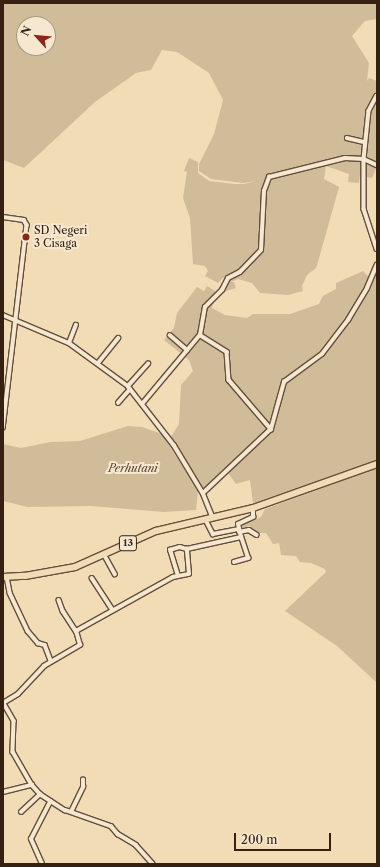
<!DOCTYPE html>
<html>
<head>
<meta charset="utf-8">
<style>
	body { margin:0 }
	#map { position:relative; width:380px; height:867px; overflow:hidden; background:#f1dcb6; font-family:"Libre Caslon Text",serif }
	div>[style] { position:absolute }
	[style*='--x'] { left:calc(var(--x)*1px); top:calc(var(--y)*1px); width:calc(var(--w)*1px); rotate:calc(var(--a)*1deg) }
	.green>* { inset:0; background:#d1bc9a }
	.roads { filter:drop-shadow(1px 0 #644f3b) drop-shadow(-1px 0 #644f3b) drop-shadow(0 1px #644f3b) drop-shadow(0 -1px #644f3b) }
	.street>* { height:3.5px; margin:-1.75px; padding:0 1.75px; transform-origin:1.75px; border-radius:1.75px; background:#f6e8d0 }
	.highway>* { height:6px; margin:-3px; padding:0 3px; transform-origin:3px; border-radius:3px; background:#f1dcb6 }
	.dots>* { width:11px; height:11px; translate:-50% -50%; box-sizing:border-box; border:2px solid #f6e8d0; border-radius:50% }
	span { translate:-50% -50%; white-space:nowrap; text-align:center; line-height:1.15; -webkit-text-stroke:4px #f6e8d0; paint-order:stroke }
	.shield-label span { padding:1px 3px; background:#f6e8d0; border:1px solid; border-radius:3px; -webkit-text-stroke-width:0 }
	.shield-label { font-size:10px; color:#352012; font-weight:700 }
	.poi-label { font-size:11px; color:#352012 }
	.left { translate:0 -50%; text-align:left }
	.park-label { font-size:11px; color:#5c4734; font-style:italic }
	.frame { position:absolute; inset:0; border:4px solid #352012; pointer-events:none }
	.north { position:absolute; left:16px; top:16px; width:40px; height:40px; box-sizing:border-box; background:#f6e8d0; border:1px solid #a99884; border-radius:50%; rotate:297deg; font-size:11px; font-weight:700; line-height:16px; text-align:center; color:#352012 }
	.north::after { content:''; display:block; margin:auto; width:14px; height:18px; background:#8f2418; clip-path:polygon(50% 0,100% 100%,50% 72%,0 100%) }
	.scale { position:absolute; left:234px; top:833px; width:97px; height:18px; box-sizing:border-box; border:2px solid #352012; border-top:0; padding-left:5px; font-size:12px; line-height:14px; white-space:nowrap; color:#352012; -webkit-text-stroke:3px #f6e8d0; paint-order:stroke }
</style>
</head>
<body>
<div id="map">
	<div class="green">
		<div style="clip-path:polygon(evenodd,3px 3px,377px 3px,377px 19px,365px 21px,352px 36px,369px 63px,367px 81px,369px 78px,377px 81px,377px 91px,367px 113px,359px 183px,348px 182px,349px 174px,326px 166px,324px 179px,339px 187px,318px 262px,316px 268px,307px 275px,302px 286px,303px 291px,288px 295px,260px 293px,252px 283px,238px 279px,231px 282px,234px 282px,236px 288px,220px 293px,227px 280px,223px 278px,218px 283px,205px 276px,208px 271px,205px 266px,193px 264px,190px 218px,183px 198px,187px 172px,184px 171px,189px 158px,198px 162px,198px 173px,209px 181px,234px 184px,244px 184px,256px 181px,243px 183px,211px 179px,199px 171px,199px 164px,214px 134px,223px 100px,209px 73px,177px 52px,162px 50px,151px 70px,136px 73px,95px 102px,24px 168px,3px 160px,3px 3px,24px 24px,48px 24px,48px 48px,24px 48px,24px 24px)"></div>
		<div style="clip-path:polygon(377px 100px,377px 166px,372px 178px,366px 177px,367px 143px,371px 113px)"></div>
		<div style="clip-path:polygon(363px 271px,372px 280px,377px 272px,377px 460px,253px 503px,250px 480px,236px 484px,225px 469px,204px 489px,171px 437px,179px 424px,181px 385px,193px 371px,189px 360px,164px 340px,174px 328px,177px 313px,197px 287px,204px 291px,207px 286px,217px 292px,212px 308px,225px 315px,247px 318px,253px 314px,290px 314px,319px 304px,323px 296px,336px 289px,336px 283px)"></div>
		<div style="clip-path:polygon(128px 426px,142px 427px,162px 434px,198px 491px,196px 510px,164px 512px,91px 506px,28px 507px,3px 501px,3px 444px,21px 448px,50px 442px,80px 441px)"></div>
		<div style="clip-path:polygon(377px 468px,377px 683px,337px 646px,285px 611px,326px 572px,325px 569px,311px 563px,300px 562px,296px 556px,281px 555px,279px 543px,273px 544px,266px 533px,259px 533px,249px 526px,242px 528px,242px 525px,261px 517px,265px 509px)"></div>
	</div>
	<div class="roads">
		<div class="street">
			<div style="--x:377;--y:96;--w:17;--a:118"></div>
			<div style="--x:369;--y:111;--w:48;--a:95.9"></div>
			<div style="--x:364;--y:159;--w:14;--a:25"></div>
			<div style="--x:347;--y:138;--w:17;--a:13"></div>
			<div style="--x:3;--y:217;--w:21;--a:8"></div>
			<div style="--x:24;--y:220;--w:6;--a:59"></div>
			<div style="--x:27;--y:225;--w:204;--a:96.7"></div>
			<div style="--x:3;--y:315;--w:72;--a:23"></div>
			<div style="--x:69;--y:343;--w:73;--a:36.1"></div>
			<div style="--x:128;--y:386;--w:75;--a:52.1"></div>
			<div style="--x:174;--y:445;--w:56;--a:58.9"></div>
			<div style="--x:203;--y:493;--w:27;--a:68"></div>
			<div style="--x:170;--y:335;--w:23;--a:41"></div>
			<div style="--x:200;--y:335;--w:28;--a:-80"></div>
			<div style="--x:205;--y:307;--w:24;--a:-45"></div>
			<div style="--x:222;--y:290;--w:13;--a:-63"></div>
			<div style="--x:228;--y:278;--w:13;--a:-27"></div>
			<div style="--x:240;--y:272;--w:30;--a:-46"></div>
			<div style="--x:261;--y:250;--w:59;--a:-87.1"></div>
			<div style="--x:264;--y:191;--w:15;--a:-70"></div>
			<div style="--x:269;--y:177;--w:78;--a:-14"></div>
			<div style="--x:345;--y:158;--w:19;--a:3"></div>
			<div style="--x:364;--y:159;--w:50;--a:90"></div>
			<div style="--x:364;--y:209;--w:42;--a:72"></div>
			<div style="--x:69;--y:343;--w:19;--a:-69"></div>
			<div style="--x:98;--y:363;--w:32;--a:-51"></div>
			<div style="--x:128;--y:386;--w:30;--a:-48"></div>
			<div style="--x:118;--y:403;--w:18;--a:-49"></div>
			<div style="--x:142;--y:404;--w:90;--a:-50"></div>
			<div style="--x:200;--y:335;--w:32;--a:32"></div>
			<div style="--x:227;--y:352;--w:28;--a:86"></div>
			<div style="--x:229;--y:380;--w:65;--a:49.4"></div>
			<div style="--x:203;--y:493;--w:93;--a:-43.3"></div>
			<div style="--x:271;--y:429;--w:49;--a:-74.5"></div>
			<div style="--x:284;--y:382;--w:47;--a:-36.4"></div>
			<div style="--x:322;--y:354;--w:43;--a:-52.6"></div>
			<div style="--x:348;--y:320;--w:37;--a:-59"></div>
			<div style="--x:367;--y:288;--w:25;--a:-67"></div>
			<div style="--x:206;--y:520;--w:16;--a:63"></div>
			<div style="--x:213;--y:534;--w:25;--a:-11"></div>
			<div style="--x:239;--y:532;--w:10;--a:-11"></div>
			<div style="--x:249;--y:530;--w:9;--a:32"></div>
			<div style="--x:104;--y:554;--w:23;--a:61"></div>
			<div style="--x:234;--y:562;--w:15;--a:-16"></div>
			<div style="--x:248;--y:558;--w:22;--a:-108"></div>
			<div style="--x:178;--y:576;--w:27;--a:-107"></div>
			<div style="--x:170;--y:550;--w:10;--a:-17"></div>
			<div style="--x:180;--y:547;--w:7;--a:16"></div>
			<div style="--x:7;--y:577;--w:16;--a:79"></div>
			<div style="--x:10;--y:593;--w:42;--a:64.7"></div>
			<div style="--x:28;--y:631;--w:16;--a:50"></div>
			<div style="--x:38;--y:643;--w:7;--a:16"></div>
			<div style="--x:45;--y:645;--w:17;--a:69"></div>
			<div style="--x:92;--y:578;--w:38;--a:57"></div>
			<div style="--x:59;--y:600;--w:12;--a:70"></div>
			<div style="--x:63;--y:611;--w:24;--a:57"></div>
			<div style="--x:3;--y:702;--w:22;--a:60"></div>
			<div style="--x:14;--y:721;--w:31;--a:92"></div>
			<div style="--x:13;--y:752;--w:38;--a:60"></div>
			<div style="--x:32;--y:785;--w:12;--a:48"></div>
			<div style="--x:40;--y:794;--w:30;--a:33"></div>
			<div style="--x:65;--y:810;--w:49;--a:19.2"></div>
			<div style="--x:111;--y:826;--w:11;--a:49"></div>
			<div style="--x:118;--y:834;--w:21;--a:31"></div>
			<div style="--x:136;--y:845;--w:25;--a:48"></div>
			<div style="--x:3;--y:703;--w:17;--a:-31"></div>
			<div style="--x:18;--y:694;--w:38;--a:-47"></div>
			<div style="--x:44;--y:666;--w:42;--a:-30.3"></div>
			<div style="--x:80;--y:645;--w:15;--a:-106"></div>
			<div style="--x:76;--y:631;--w:111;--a:-29.1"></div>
			<div style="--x:173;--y:577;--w:16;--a:-11"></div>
			<div style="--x:189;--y:574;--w:25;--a:-95"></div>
			<div style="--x:187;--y:549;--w:55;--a:-12.5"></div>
			<div style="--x:241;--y:537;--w:13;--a:-103"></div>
			<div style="--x:238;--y:524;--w:17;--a:-25"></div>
			<div style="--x:253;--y:517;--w:9;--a:-90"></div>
			<div style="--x:3;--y:792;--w:30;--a:-14"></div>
			<div style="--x:21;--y:812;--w:26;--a:-43"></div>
			<div style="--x:71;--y:812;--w:28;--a:-64"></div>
			<div style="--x:83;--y:787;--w:7;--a:-90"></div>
			<div style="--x:42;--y:864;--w:27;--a:-114"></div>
			<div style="--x:31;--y:839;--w:42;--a:-62.8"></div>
		</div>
		<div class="highway">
			<div style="--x:3;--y:577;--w:22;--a:-3"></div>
			<div style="--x:25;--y:576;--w:51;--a:-10.2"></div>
			<div style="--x:75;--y:567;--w:89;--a:-24"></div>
			<div style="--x:156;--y:531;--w:100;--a:-13.3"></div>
			<div style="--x:253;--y:508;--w:132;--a:-19.5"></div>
		</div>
	</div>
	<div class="dots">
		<div style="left:26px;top:237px;background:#8f2418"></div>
	</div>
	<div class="shield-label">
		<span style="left:128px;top:543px">13</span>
	</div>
	<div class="poi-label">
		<span class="left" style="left:34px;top:237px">SD Negeri<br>3 Cisaga</span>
	</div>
	<div class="park-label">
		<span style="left:133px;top:468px">Perhutani</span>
	</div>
	<div class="frame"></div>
	<div class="north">N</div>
	<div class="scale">200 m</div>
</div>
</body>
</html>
